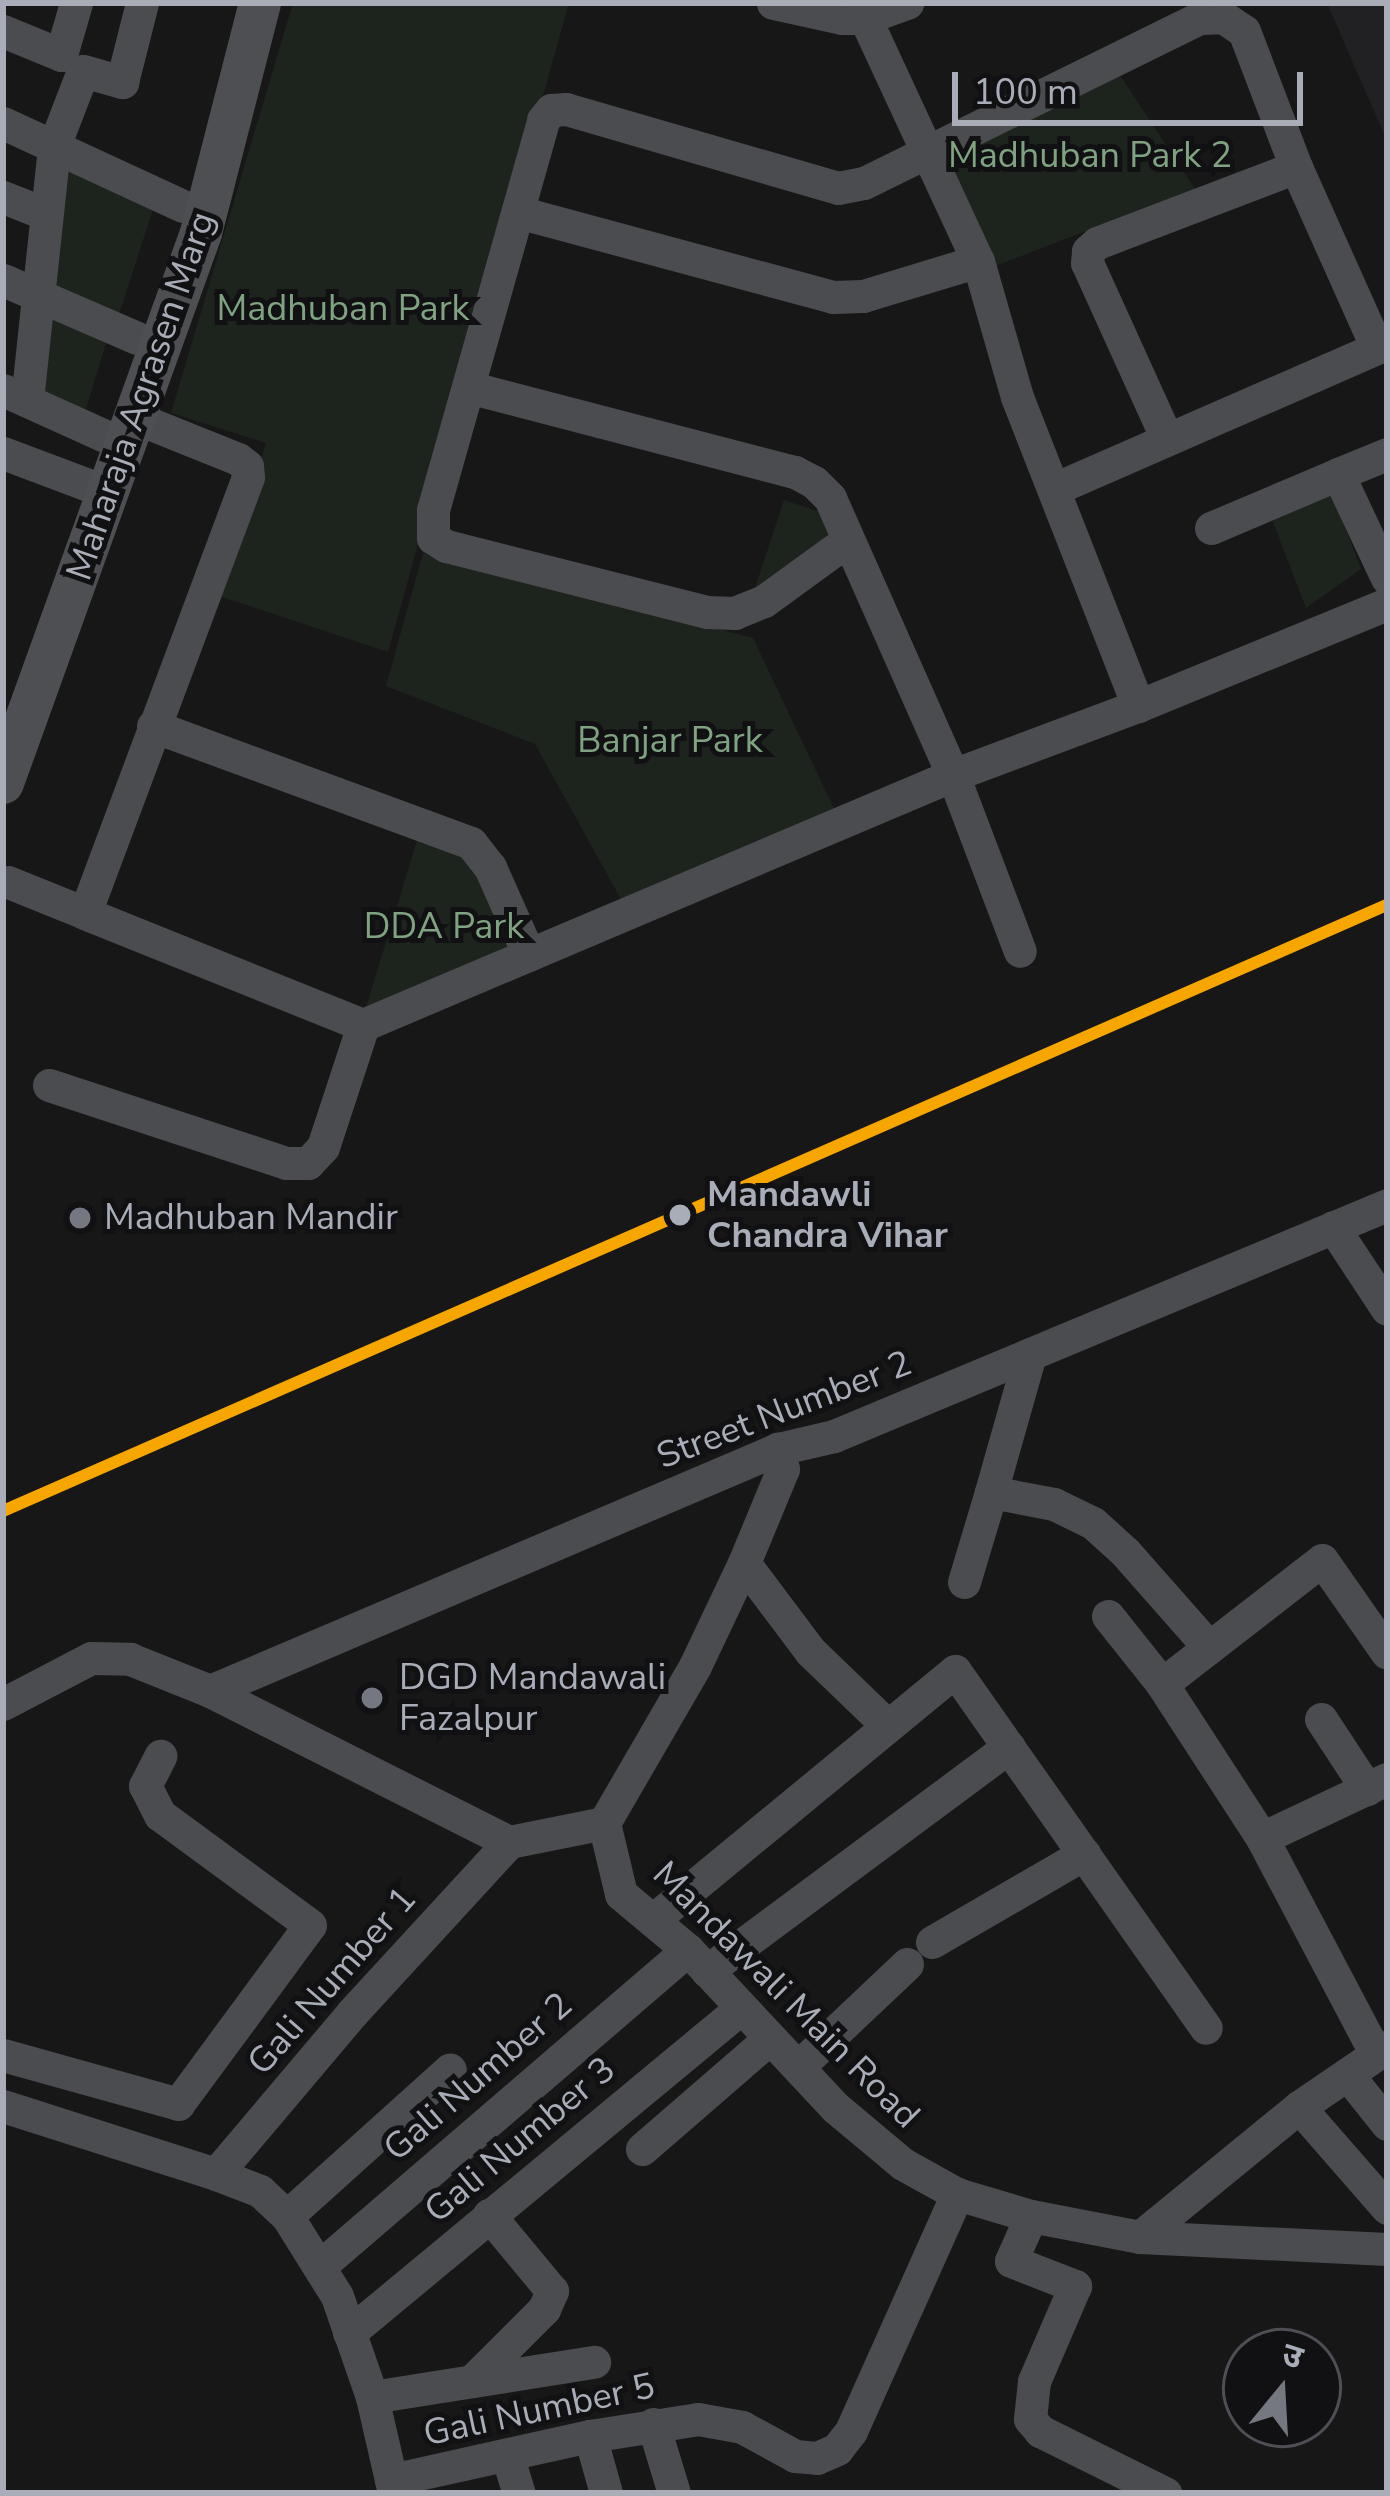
<!DOCTYPE html>
<html>
<head>
<meta charset="utf-8">
<style>
	body { margin:0 }
	#map { position:relative; width:1390px; height:2496px; overflow:hidden; background:#171717; font-family:"Nunito Sans","Noto Sans Devanagari",sans-serif }
	div>[style] { position:absolute }
	[style*='--x'] { left:calc(var(--x)*1px); top:calc(var(--y)*1px); width:calc(var(--w)*1px); rotate:calc(var(--a)*1deg) }
	.built>* { inset:0; background:#212123 }
	.green>* { inset:0; background:#1d241e }
	.minor>* { height:33px; margin:-16.5px; padding:0 16.5px; transform-origin:16.5px; border-radius:16.5px; background:#4b4c50 }
	.major>* { height:42px; margin:-21px; padding:0 21px; transform-origin:21px; border-radius:21px; background:#4d4f52 }
	.rail-1>* { height:12px; margin:-6px; padding:0 6px; transform-origin:6px; border-radius:6px; background:#f7a600 }
	.dots>* { width:33px; height:33px; translate:-50% -50%; box-sizing:border-box; border:6px solid #111113; border-radius:50% }
	span { translate:-50% -50%; white-space:nowrap; text-align:center; line-height:1.15; -webkit-text-stroke:10px #111113; paint-order:stroke }
	.park-label { font-size:36px; color:#7fa381 }
	.street-label { font-size:36px; color:#a8adb8 }
	.stop-label { font-size:36px; color:#a8adb8; font-weight:700 }
	.left { translate:0 -50%; text-align:left }
	.poi-label { font-size:36px; color:#a8adb8 }
	.frame { position:absolute; inset:0; border:6px solid #a8adb8; pointer-events:none }
	.north { position:absolute; left:1222px; top:2328px; width:120px; height:120px; box-sizing:border-box; background:#111113; border:3px solid #4d4f55; border-radius:50%; rotate:18deg; font-size:33px; font-weight:700; line-height:48px; text-align:center; color:#a8adb8 }
	.north::after { content:''; display:block; margin:auto; width:42px; height:54px; background:#757880; clip-path:polygon(50% 0,100% 100%,50% 72%,0 100%) }
	.scale { position:absolute; left:952px; top:72px; width:351px; height:54px; box-sizing:border-box; border:6px solid #a8adb8; border-top:0; padding-left:15px; font-size:36px; line-height:42px; white-space:nowrap; color:#a8adb8; -webkit-text-stroke:9px #111113; paint-order:stroke }
</style>
</head>
<body>
<div id="map">
	<div class="built">
		<div style="clip-path:polygon(1327px 3px,1387px 3px,1387px 141px)"></div>
	</div>
	<div class="green">
		<div style="clip-path:polygon(293px 3px,569px 3px,388px 652px,219px 596px,266px 443px,171px 413px)"></div>
		<div style="clip-path:polygon(1116px 69px,1195px 189px,985px 270px,942px 149px)"></div>
		<div style="clip-path:polygon(60px 153px,156px 200px,116px 324px,43px 291px)"></div>
		<div style="clip-path:polygon(46px 306px,110px 330px,83px 419px,33px 396px)"></div>
		<div style="clip-path:polygon(1331px 490px,1361px 569px,1306px 608px,1271px 517px)"></div>
		<div style="clip-path:polygon(784px 500px,844px 520px,749px 606px)"></div>
		<div style="clip-path:polygon(423px 553px,753px 638px,837px 815px,623px 903px,535px 744px,386px 686px)"></div>
		<div style="clip-path:polygon(419px 834px,465px 850px,517px 951px,363px 1017px)"></div>
	</div>
	<div class="minor">
		<div style="--x:773;--y:3;--w:71;--a:12.3"></div>
		<div style="--x:842;--y:18;--w:23;--a:0"></div>
		<div style="--x:865;--y:18;--w:45;--a:-19.7"></div>
		<div style="--x:863;--y:3;--w:15;--a:82"></div>
		<div style="--x:865;--y:18;--w:268;--a:65.1"></div>
		<div style="--x:978;--y:261;--w:141;--a:74"></div>
		<div style="--x:1017;--y:397;--w:332;--a:68.6"></div>
		<div style="--x:1138;--y:706;--w:269;--a:-22.3"></div>
		<div style="--x:3;--y:31;--w:63;--a:22.5"></div>
		<div style="--x:61;--y:55;--w:54;--a:-73.9"></div>
		<div style="--x:3;--y:123;--w:198;--a:24.8"></div>
		<div style="--x:3;--y:197;--w:46;--a:21.6"></div>
		<div style="--x:518;--y:212;--w:326;--a:15.1"></div>
		<div style="--x:833;--y:297;--w:30;--a:-2"></div>
		<div style="--x:863;--y:296;--w:120;--a:-16.9"></div>
		<div style="--x:3;--y:280;--w:146;--a:23.4"></div>
		<div style="--x:468;--y:387;--w:338;--a:14.6"></div>
		<div style="--x:795;--y:472;--w:21;--a:28"></div>
		<div style="--x:814;--y:482;--w:23;--a:45"></div>
		<div style="--x:830;--y:498;--w:303;--a:66.1"></div>
		<div style="--x:953;--y:775;--w:188;--a:69.2"></div>
		<div style="--x:3;--y:390;--w:114;--a:24.3"></div>
		<div style="--x:27;--y:400;--w:255;--a:-83.9"></div>
		<div style="--x:54;--y:146;--w:80;--a:-68.9"></div>
		<div style="--x:83;--y:71;--w:41;--a:15.8"></div>
		<div style="--x:122;--y:82;--w:81;--a:-75.8"></div>
		<div style="--x:1167;--y:439;--w:193;--a:-114.4"></div>
		<div style="--x:1087;--y:263;--w:12;--a:-85"></div>
		<div style="--x:1088;--y:251;--w:12;--a:-42"></div>
		<div style="--x:1097;--y:243;--w:213;--a:-20.9"></div>
		<div style="--x:3;--y:453;--w:91;--a:20.6"></div>
		<div style="--x:1387;--y:454;--w:53;--a:157.8"></div>
		<div style="--x:1338;--y:474;--w:115;--a:64.8"></div>
		<div style="--x:1211;--y:528;--w:138;--a:-23"></div>
		<div style="--x:848;--y:540;--w:104;--a:144"></div>
		<div style="--x:764;--y:601;--w:31;--a:158"></div>
		<div style="--x:735;--y:613;--w:28;--a:-178"></div>
		<div style="--x:707;--y:612;--w:269;--a:-165.8"></div>
		<div style="--x:446;--y:546;--w:15;--a:-148"></div>
		<div style="--x:433;--y:538;--w:28;--a:-90"></div>
		<div style="--x:433;--y:510;--w:405;--a:-74.2"></div>
		<div style="--x:543;--y:120;--w:13;--a:-51"></div>
		<div style="--x:551;--y:110;--w:15;--a:-4"></div>
		<div style="--x:566;--y:109;--w:283;--a:16.2"></div>
		<div style="--x:838;--y:188;--w:26;--a:-11"></div>
		<div style="--x:864;--y:183;--w:374;--a:-26.2"></div>
		<div style="--x:1200;--y:18;--w:23;--a:-2"></div>
		<div style="--x:1223;--y:17;--w:25;--a:34"></div>
		<div style="--x:1244;--y:31;--w:146;--a:69.1"></div>
		<div style="--x:1296;--y:167;--w:198;--a:65.9"></div>
		<div style="--x:1377;--y:348;--w:352;--a:156.4"></div>
		<div style="--x:153;--y:726;--w:339;--a:20.2"></div>
		<div style="--x:471;--y:843;--w:31;--a:52"></div>
		<div style="--x:490;--y:867;--w:96;--a:66.1"></div>
		<div style="--x:8;--y:882;--w:83;--a:21.9"></div>
		<div style="--x:363;--y:1025;--w:641;--a:-22.96"></div>
		<div style="--x:953;--y:775;--w:197;--a:-20.5"></div>
		<div style="--x:49;--y:1085;--w:250;--a:18.2"></div>
		<div style="--x:286;--y:1163;--w:22;--a:0"></div>
		<div style="--x:308;--y:1163;--w:22;--a:-47"></div>
		<div style="--x:323;--y:1147;--w:128;--a:-71.8"></div>
		<div style="--x:363;--y:1025;--w:300;--a:-158.1"></div>
		<div style="--x:85;--y:913;--w:465;--a:-69.5"></div>
		<div style="--x:248;--y:477;--w:11;--a:-95"></div>
		<div style="--x:247;--y:466;--w:11;--a:-142"></div>
		<div style="--x:238;--y:459;--w:110;--a:-158.1"></div>
		<div style="--x:1333;--y:1227;--w:98;--a:56.6"></div>
		<div style="--x:991;--y:1492;--w:143;--a:-74.2"></div>
		<div style="--x:744;--y:1563;--w:110;--a:53.1"></div>
		<div style="--x:810;--y:1651;--w:108;--a:43.9"></div>
		<div style="--x:964;--y:1582;--w:94;--a:-73.3"></div>
		<div style="--x:991;--y:1492;--w:64;--a:10.8"></div>
		<div style="--x:1054;--y:1504;--w:43;--a:26"></div>
		<div style="--x:1093;--y:1523;--w:43;--a:42.2"></div>
		<div style="--x:1125;--y:1552;--w:124;--a:48.6"></div>
		<div style="--x:1108;--y:1616;--w:87;--a:51.5"></div>
		<div style="--x:1162;--y:1684;--w:202;--a:-37.8"></div>
		<div style="--x:1322;--y:1560;--w:113;--a:55"></div>
		<div style="--x:1162;--y:1684;--w:184;--a:57"></div>
		<div style="--x:1262;--y:1838;--w:244;--a:62.2"></div>
		<div style="--x:210;--y:1691;--w:617;--a:-23.08"></div>
		<div style="--x:778;--y:1449;--w:57;--a:-13.1"></div>
		<div style="--x:834;--y:1436;--w:599;--a:-22.67"></div>
		<div style="--x:3;--y:1704;--w:99;--a:-27.6"></div>
		<div style="--x:91;--y:1658;--w:39;--a:1"></div>
		<div style="--x:130;--y:1659;--w:86;--a:21.8"></div>
		<div style="--x:210;--y:1691;--w:335;--a:26.8"></div>
		<div style="--x:509;--y:1842;--w:97;--a:-11.3"></div>
		<div style="--x:604;--y:1823;--w:73;--a:76.5"></div>
		<div style="--x:621;--y:1894;--w:87;--a:39.9"></div>
		<div style="--x:688;--y:1950;--w:216;--a:46.9"></div>
		<div style="--x:836;--y:2108;--w:87;--a:39.9"></div>
		<div style="--x:903;--y:2164;--w:62;--a:29.1"></div>
		<div style="--x:957;--y:2194;--w:77;--a:16.6"></div>
		<div style="--x:1031;--y:2216;--w:111;--a:10.9"></div>
		<div style="--x:1140;--y:2237;--w:247;--a:2.8"></div>
		<div style="--x:1321;--y:1719;--w:84;--a:56.7"></div>
		<div style="--x:604;--y:1823;--w:181;--a:-59.9"></div>
		<div style="--x:695;--y:1666;--w:114;--a:-64.6"></div>
		<div style="--x:744;--y:1563;--w:102;--a:-67.5"></div>
		<div style="--x:783;--y:1469;--w:21;--a:-104"></div>
		<div style="--x:1262;--y:1838;--w:138;--a:-25.3"></div>
		<div style="--x:654;--y:1919;--w:390;--a:-39.5"></div>
		<div style="--x:955;--y:1671;--w:436;--a:54.9"></div>
		<div style="--x:932;--y:1942;--w:176;--a:-30.1"></div>
		<div style="--x:707;--y:1971;--w:376;--a:-36.6"></div>
		<div style="--x:3;--y:2055;--w:182;--a:15.6"></div>
		<div style="--x:178;--y:2104;--w:222;--a:-53.6"></div>
		<div style="--x:310;--y:1925;--w:186;--a:-143.7"></div>
		<div style="--x:160;--y:1815;--w:33;--a:-117"></div>
		<div style="--x:145;--y:1786;--w:34;--a:-63"></div>
		<div style="--x:798;--y:2067;--w:150;--a:-43.4"></div>
		<div style="--x:1347;--y:2074;--w:64;--a:51.3"></div>
		<div style="--x:3;--y:2106;--w:224;--a:17.7"></div>
		<div style="--x:216;--y:2174;--w:47;--a:21.1"></div>
		<div style="--x:260;--y:2191;--w:37;--a:43"></div>
		<div style="--x:287;--y:2216;--w:94;--a:58"></div>
		<div style="--x:337;--y:2296;--w:107;--a:70.9"></div>
		<div style="--x:372;--y:2397;--w:98;--a:77.1"></div>
		<div style="--x:1299;--y:2107;--w:134;--a:48.9"></div>
		<div style="--x:642;--y:2149;--w:169;--a:-40.9"></div>
		<div style="--x:216;--y:2174;--w:211;--a:-49.8"></div>
		<div style="--x:352;--y:2013;--w:232;--a:-47.4"></div>
		<div style="--x:287;--y:2216;--w:219;--a:-42"></div>
		<div style="--x:1031;--y:2216;--w:49;--a:114"></div>
		<div style="--x:1011;--y:2261;--w:69;--a:21.3"></div>
		<div style="--x:1075;--y:2286;--w:103;--a:113.3"></div>
		<div style="--x:1034;--y:2381;--w:38;--a:96"></div>
		<div style="--x:1030;--y:2419;--w:16;--a:50"></div>
		<div style="--x:1040;--y:2431;--w:140;--a:26.4"></div>
		<div style="--x:1140;--y:2237;--w:205;--a:-39.3"></div>
		<div style="--x:1299;--y:2107;--w:107;--a:-34.3"></div>
		<div style="--x:320;--y:2266;--w:485;--a:-40.7"></div>
		<div style="--x:349;--y:2333;--w:509;--a:-39.66"></div>
		<div style="--x:472;--y:2381;--w:102;--a:-45"></div>
		<div style="--x:544;--y:2309;--w:20;--a:-66"></div>
		<div style="--x:552;--y:2291;--w:99;--a:-129.7"></div>
		<div style="--x:372;--y:2397;--w:225;--a:-9"></div>
		<div style="--x:653;--y:2424;--w:72;--a:73.1"></div>
		<div style="--x:590;--y:2436;--w:59;--a:74.3"></div>
		<div style="--x:508;--y:2458;--w:37;--a:73"></div>
		<div style="--x:391;--y:2480;--w:204;--a:-12.5"></div>
		<div style="--x:590;--y:2436;--w:109;--a:-8.9"></div>
		<div style="--x:698;--y:2419;--w:45;--a:10.3"></div>
		<div style="--x:742;--y:2427;--w:60;--a:28.7"></div>
		<div style="--x:795;--y:2456;--w:22;--a:5"></div>
		<div style="--x:817;--y:2458;--w:22;--a:-24"></div>
		<div style="--x:837;--y:2449;--w:23;--a:-52"></div>
		<div style="--x:851;--y:2431;--w:260;--a:-65.9"></div>
	</div>
	<div class="major">
		<div style="--x:3;--y:783;--w:585;--a:-70.2"></div>
		<div style="--x:201;--y:233;--w:237;--a:-75.6"></div>
	</div>
	<div class="rail-1">
		<div style="--x:3;--y:1511;--w:1511;--a:-23.65"></div>
	</div>
	<div class="dots">
		<div style="left:680px;top:1215px;background:#a8adb8"></div>
		<div style="left:80px;top:1218px;background:#757880"></div>
		<div style="left:372px;top:1698px;background:#757880"></div>
	</div>
	<div class="park-label">
		<span style="left:1090px;top:156px">Madhuban Park 2</span>
		<span style="left:343px;top:309px">Madhuban Park</span>
		<span style="left:670px;top:741px">Banjar Park</span>
		<span style="left:444px;top:927px">DDA Park</span>
	</div>
	<div class="street-label">
		<span style="left:141px;top:396px;rotate:-71deg">Maharaja Agrasen Marg</span>
		<span style="left:784px;top:1410px;rotate:-21deg">Street Number 2</span>
		<span style="left:332px;top:1981px;rotate:-49deg">Gali Number 1</span>
		<span style="left:786px;top:1995px;rotate:45deg">Mandawali Main Road</span>
		<span style="left:478px;top:2077px;rotate:-41deg">Gali Number 2</span>
		<span style="left:520px;top:2140px;rotate:-40deg">Gali Number 3</span>
		<span style="left:539px;top:2410px;rotate:-12deg">Gali Number 5</span>
	</div>
	<div class="stop-label">
		<span class="left" style="left:707px;top:1215px">Mandawli<br>Chandra Vihar</span>
	</div>
	<div class="poi-label">
		<span class="left" style="left:104px;top:1218px">Madhuban Mandir</span>
		<span class="left" style="left:399px;top:1698px">DGD Mandawali<br>Fazalpur</span>
	</div>
	<div class="frame"></div>
	<div class="north">उ</div>
	<div class="scale">100 m</div>
</div>
</body>
</html>
